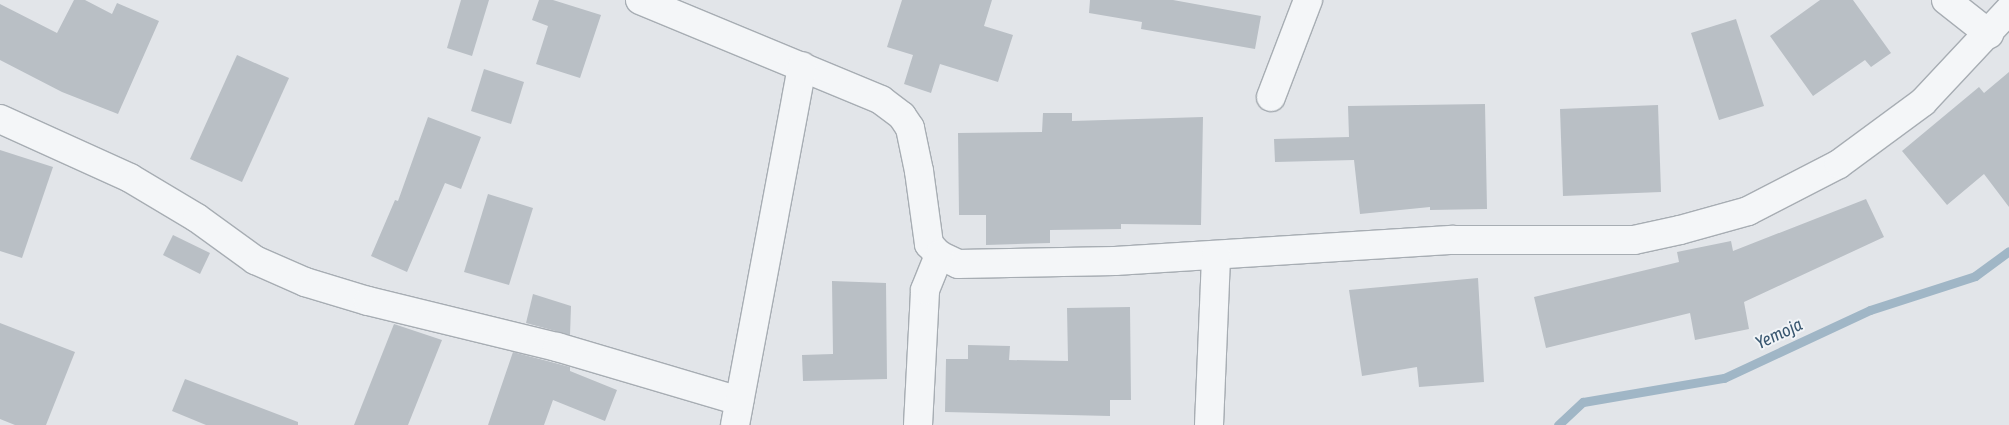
<!DOCTYPE html>
<html>
<head>
<meta charset="utf-8">
<style>
	body { margin:0 }
	#map { position:relative; width:2009px; height:425px; overflow:hidden; background:#e2e5e9; font-family:"Asap Condensed",sans-serif }
	div>[style] { position:absolute }
	[style*='--x'] { left:calc(var(--x)*1px); top:calc(var(--y)*1px); width:calc(var(--w)*1px); rotate:calc(var(--a)*1deg) }
	.stream>* { height:9px; margin:-4.5px; padding:0 4.5px; transform-origin:4.5px; border-radius:4.5px; background:#a0b6c6 }
	.building>* { inset:0; background:#b9bfc5 }
	.roads { filter:drop-shadow(1px 0 #a7adb3) drop-shadow(-1px 0 #a7adb3) drop-shadow(0 1px #a7adb3) drop-shadow(0 -1px #a7adb3) }
	.minor>* { height:28px; margin:-14px; padding:0 14px; transform-origin:14px; border-radius:14px; background:#f4f6f8 }
	span { translate:-50% -50%; white-space:nowrap; text-align:center; line-height:1.15; -webkit-text-stroke:4px #f1f4f7; paint-order:stroke }
	.water-label { font-size:18px; color:#395770; font-style:italic }
</style>
</head>
<body>
<div id="map">
	<div class="stream">
		<div style="--x:1558;--y:425;--w:34;--a:-43"></div>
		<div style="--x:1583;--y:402;--w:143;--a:-9.7"></div>
		<div style="--x:1724;--y:378;--w:161;--a:-25"></div>
		<div style="--x:1870;--y:310;--w:110;--a:-17.9"></div>
		<div style="--x:1975;--y:276;--w:42;--a:-36.3"></div>
	</div>
	<div class="building">
		<div style="clip-path:polygon(74px 0,85px 0,112px 14px,117px 3px,159px 21px,118px 114px,62px 92px,0 60px,0 4px,57px 33px)"></div>
		<div style="clip-path:polygon(461px 0,489px 0,472px 56px,447px 48px)"></div>
		<div style="clip-path:polygon(539px 0,553px 0,601px 15px,580px 78px,536px 64px,548px 26px,532px 20px)"></div>
		<div style="clip-path:polygon(902px 0,992px 0,984px 26px,1013px 35px,998px 82px,940px 64px,931px 93px,904px 84px,913px 55px,887px 47px)"></div>
		<div style="clip-path:polygon(1090px 0,1173px 0,1261px 16px,1255px 49px,1141px 29px,1142px 22px,1089px 13px)"></div>
		<div style="clip-path:polygon(1820px 0,1853px 0,1891px 53px,1871px 67px,1865px 60px,1813px 96px,1770px 36px)"></div>
		<div style="clip-path:polygon(1736px 19px,1764px 106px,1719px 120px,1691px 33px)"></div>
		<div style="clip-path:polygon(237px 55px,289px 78px,242px 182px,190px 159px)"></div>
		<div style="clip-path:polygon(484px 69px,524px 82px,511px 124px,471px 111px)"></div>
		<div style="clip-path:polygon(2009px 72px,2009px 207px,1984px 174px,1947px 205px,1902px 151px,1979px 87px,1984px 93px)"></div>
		<div style="clip-path:polygon(1485px 104px,1487px 209px,1430px 210px,1430px 207px,1360px 214px,1354px 160px,1275px 162px,1274px 139px,1349px 137px,1348px 106px)"></div>
		<div style="clip-path:polygon(1658px 105px,1661px 192px,1563px 196px,1560px 109px)"></div>
		<div style="clip-path:polygon(1043px 113px,1072px 113px,1072px 121px,1203px 117px,1201px 225px,1121px 224px,1121px 229px,1050px 230px,1050px 243px,986px 245px,986px 215px,959px 215px,958px 133px,1042px 132px)"></div>
		<div style="clip-path:polygon(428px 117px,481px 137px,461px 189px,445px 183px,407px 272px,371px 256px,395px 200px,398px 201px)"></div>
		<div style="clip-path:polygon(0 150px,53px 167px,22px 258px,0 251px)"></div>
		<div style="clip-path:polygon(488px 194px,533px 208px,509px 285px,464px 272px)"></div>
		<div style="clip-path:polygon(1866px 199px,1884px 237px,1744px 302px,1749px 329px,1695px 340px,1690px 313px,1546px 348px,1534px 297px,1679px 262px,1677px 252px,1731px 241px,1733px 251px)"></div>
		<div style="clip-path:polygon(173px 235px,210px 253px,200px 274px,163px 255px)"></div>
		<div style="clip-path:polygon(1478px 278px,1484px 382px,1419px 387px,1417px 367px,1362px 376px,1349px 290px)"></div>
		<div style="clip-path:polygon(832px 281px,886px 283px,887px 379px,803px 381px,802px 355px,833px 354px)"></div>
		<div style="clip-path:polygon(533px 294px,571px 306px,570px 335px,526px 323px)"></div>
		<div style="clip-path:polygon(1130px 307px,1131px 400px,1110px 400px,1110px 416px,945px 412px,946px 359px,968px 359px,968px 345px,1010px 346px,1009px 360px,1068px 361px,1067px 308px)"></div>
		<div style="clip-path:polygon(0 323px,75px 352px,46px 425px,15px 425px,0 419px)"></div>
		<div style="clip-path:polygon(394px 324px,442px 340px,408px 425px,354px 425px)"></div>
		<div style="clip-path:polygon(513px 352px,570px 367px,570px 371px,617px 390px,605px 421px,553px 400px,544px 425px,488px 425px)"></div>
		<div style="clip-path:polygon(185px 379px,298px 422px,298px 425px,206px 425px,172px 411px)"></div>
	</div>
	<div class="roads">
		<div class="minor">
			<div style="--x:640;--y:0;--w:261;--a:22.5"></div>
			<div style="--x:881;--y:100;--w:26;--a:37"></div>
			<div style="--x:902;--y:116;--w:14;--a:56"></div>
			<div style="--x:910;--y:128;--w:44;--a:78.2"></div>
			<div style="--x:919;--y:171;--w:74;--a:82.2"></div>
			<div style="--x:929;--y:244;--w:15;--a:48"></div>
			<div style="--x:939;--y:255;--w:21;--a:25"></div>
			<div style="--x:958;--y:264;--w:157;--a:-1.1"></div>
			<div style="--x:1115;--y:261;--w:339;--a:-3.6"></div>
			<div style="--x:1453;--y:240;--w:181;--a:0"></div>
			<div style="--x:1634;--y:240;--w:47;--a:-12.3"></div>
			<div style="--x:1680;--y:230;--w:71;--a:-15.6"></div>
			<div style="--x:1748;--y:211;--w:102;--a:-27.3"></div>
			<div style="--x:1839;--y:164;--w:104;--a:-36.4"></div>
			<div style="--x:1923;--y:102;--w:126;--a:-46.9"></div>
			<div style="--x:1946;--y:0;--w:55;--a:38.3"></div>
			<div style="--x:1271;--y:97;--w:104;--a:-69.1"></div>
			<div style="--x:0;--y:119;--w:143;--a:24.4"></div>
			<div style="--x:130;--y:178;--w:78;--a:30.8"></div>
			<div style="--x:197;--y:218;--w:72;--a:35.9"></div>
			<div style="--x:255;--y:260;--w:55;--a:23.7"></div>
			<div style="--x:305;--y:282;--w:66;--a:16.8"></div>
			<div style="--x:368;--y:301;--w:195;--a:13.7"></div>
			<div style="--x:557;--y:347;--w:190;--a:16.5"></div>
			<div style="--x:735;--y:425;--w:365;--a:-79.4"></div>
			<div style="--x:918;--y:425;--w:135;--a:-87"></div>
			<div style="--x:925;--y:290;--w:38;--a:-68"></div>
			<div style="--x:1209;--y:425;--w:170;--a:-87.6"></div>
		</div>
	</div>
	<div class="water-label">
		<span style="left:1779px;top:334px;rotate:-25deg">Yemoja</span>
	</div>
</div>
</body>
</html>
